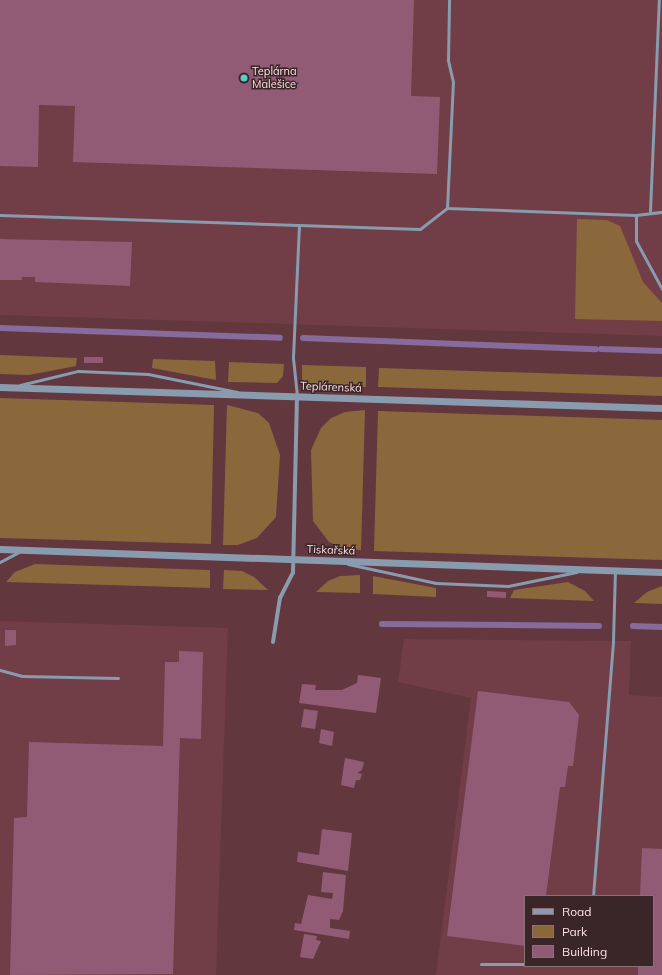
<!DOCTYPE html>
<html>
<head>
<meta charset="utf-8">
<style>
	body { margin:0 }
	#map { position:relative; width:662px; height:975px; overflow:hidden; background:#63373e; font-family:Mulish,sans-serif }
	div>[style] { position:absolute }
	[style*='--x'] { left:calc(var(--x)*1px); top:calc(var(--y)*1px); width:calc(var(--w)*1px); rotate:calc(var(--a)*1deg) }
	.built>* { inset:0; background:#713d46 }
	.green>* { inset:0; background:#8b673c }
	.stream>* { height:6px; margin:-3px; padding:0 3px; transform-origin:3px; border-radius:3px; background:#866b9c }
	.building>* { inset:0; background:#925b75 }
	.service>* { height:3px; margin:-1.5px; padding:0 1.5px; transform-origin:1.5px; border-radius:1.5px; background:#889baf }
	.minor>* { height:4px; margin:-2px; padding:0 2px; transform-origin:2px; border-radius:2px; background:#889baf }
	.tertiary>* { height:7px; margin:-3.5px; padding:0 3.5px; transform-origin:3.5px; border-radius:3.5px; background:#889baf }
	.dots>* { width:11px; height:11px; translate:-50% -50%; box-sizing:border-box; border:2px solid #3a2529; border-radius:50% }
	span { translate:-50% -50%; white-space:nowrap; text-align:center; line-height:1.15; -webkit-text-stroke:3px #3a2529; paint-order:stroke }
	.poi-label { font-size:11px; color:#ffe2e5 }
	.left { translate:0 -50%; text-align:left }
	.street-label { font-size:11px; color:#ffe2e5 }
	.legend { position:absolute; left:524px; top:895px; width:130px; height:72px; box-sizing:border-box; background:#3a2529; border:1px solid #897174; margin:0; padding:5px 7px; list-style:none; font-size:12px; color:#ffe2e5 }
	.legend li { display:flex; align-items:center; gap:8px; height:20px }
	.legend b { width:20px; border:1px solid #897174 }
</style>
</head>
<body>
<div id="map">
	<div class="built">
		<div style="clip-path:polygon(0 0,662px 0,662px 336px,0 315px)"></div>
		<div style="clip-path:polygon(0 621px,228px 628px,216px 975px,0 975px)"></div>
		<div style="clip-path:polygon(evenodd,404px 639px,631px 641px,629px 695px,662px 697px,662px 975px,436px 975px,471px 698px,398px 682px,404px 639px,525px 896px,653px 896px,653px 966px,525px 966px,525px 896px)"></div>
	</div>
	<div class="green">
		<div style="clip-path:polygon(577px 219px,607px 220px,620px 226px,643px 282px,662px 303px,662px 321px,575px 319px)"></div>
		<div style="clip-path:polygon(0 355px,77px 358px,76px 366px,29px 375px,0 374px)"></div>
		<div style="clip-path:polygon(153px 359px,215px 361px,216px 380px,152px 368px)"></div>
		<div style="clip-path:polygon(229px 362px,284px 364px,283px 376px,277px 383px,228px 382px)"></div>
		<div style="clip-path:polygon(302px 365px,366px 367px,366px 387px,307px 384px,302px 379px)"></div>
		<div style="clip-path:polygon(379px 368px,662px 377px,662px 396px,378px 387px)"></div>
		<div style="clip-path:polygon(0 398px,214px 405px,211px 544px,0 538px)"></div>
		<div style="clip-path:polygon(227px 405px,258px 413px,269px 423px,280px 455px,276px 517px,257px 538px,238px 545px,223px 545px)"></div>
		<div style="clip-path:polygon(365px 410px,361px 550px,345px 549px,329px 542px,313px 521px,311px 450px,321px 428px,331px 418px,345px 412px)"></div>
		<div style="clip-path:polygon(378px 411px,662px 420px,662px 560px,374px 551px)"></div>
		<div style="clip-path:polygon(35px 564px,210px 570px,210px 588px,6px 582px,15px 572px)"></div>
		<div style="clip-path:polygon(224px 570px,242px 571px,254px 577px,268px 590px,223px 589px)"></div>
		<div style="clip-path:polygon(360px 575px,360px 593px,316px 592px,328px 581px,340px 576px)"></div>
		<div style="clip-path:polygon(373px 576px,436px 588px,436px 597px,373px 594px)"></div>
		<div style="clip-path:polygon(568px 582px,585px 591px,594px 601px,510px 598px,514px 590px)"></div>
		<div style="clip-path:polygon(662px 586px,662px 604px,634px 603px,647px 592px)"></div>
	</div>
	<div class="stream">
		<div style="--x:0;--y:328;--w:280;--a:2"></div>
		<div style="--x:303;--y:338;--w:293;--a:2.2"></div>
		<div style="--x:601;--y:349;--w:61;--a:1.9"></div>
		<div style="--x:382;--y:624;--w:217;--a:0.5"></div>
		<div style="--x:633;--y:626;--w:29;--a:2"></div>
	</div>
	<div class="building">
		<div style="clip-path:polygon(0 0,414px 0,411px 96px,440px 97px,437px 174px,73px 162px,75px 106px,39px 105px,38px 167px,0 166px)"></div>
		<div style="clip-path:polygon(0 239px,132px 242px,130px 286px,35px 282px,35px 277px,22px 277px,22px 280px,0 280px)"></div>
		<div style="clip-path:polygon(84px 357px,103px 357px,103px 363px,84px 363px)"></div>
		<div style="clip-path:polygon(487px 591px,506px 592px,506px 598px,487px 597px)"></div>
		<div style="clip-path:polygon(5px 630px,16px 630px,16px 645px,5px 646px)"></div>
		<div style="clip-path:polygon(179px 651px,203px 652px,201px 739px,180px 738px,173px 974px,10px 975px,14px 818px,27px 817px,29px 742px,163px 746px,165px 662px,179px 662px)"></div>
		<div style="clip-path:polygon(358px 675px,381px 678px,376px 713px,299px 703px,302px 684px,316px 685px,315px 690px,342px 690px,357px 683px)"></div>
		<div style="clip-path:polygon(478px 691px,569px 702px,579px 715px,573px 766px,568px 766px,565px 787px,560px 787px,546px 896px,525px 896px,525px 946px,447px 936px)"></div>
		<div style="clip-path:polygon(304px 709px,318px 711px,315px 729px,301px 727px)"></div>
		<div style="clip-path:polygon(321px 729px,334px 732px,332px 746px,319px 743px)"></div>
		<div style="clip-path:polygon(345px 758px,364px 762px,362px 770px,357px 773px,362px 774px,360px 780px,356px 780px,354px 788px,341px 785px)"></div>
		<div style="clip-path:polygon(322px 829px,352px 833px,348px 871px,297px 862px,298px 852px,319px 855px)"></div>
		<div style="clip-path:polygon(642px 848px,662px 849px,662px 975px,638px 975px,638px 966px,653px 966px,653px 896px,640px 896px)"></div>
		<div style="clip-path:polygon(323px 872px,346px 875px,343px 911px,339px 920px,330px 919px,330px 928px,350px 931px,349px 939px,294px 930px,295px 923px,301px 924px,308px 895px,332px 899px,333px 893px,321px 892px)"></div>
		<div style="clip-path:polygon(304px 934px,317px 936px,316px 940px,321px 941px,313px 959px,300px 957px)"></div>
	</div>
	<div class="service">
		<div style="--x:447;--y:208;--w:189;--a:2.1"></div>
		<div style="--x:636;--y:215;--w:26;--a:-7"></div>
		<div style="--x:650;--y:211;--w:211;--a:-87.6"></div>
		<div style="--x:0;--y:215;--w:420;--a:1.9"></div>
		<div style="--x:420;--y:229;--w:34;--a:-38"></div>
		<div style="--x:447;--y:208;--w:126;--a:-87.3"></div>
		<div style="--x:453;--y:82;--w:23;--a:-103"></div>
		<div style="--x:448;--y:60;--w:60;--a:-89"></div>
		<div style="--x:636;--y:215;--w:26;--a:90"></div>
		<div style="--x:636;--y:241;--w:55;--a:61.6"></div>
		<div style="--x:20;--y:385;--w:60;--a:-13.6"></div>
		<div style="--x:78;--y:371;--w:70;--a:2.5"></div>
		<div style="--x:148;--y:374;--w:91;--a:11.4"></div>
		<div style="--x:297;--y:396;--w:39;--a:-96"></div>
		<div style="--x:293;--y:357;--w:132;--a:-87.4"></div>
		<div style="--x:0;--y:562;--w:21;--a:-28"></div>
		<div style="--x:348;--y:564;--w:90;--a:12.2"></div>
		<div style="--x:436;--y:583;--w:72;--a:2.4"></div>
		<div style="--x:508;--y:586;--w:70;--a:-11.5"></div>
		<div style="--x:0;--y:670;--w:23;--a:15"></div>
		<div style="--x:22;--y:676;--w:96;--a:1.2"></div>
		<div style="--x:593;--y:896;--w:256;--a:-85.5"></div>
		<div style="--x:613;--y:641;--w:70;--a:-88.4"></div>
		<div style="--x:481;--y:964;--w:44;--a:0"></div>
	</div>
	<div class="minor">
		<div style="--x:273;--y:642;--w:45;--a:-81"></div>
		<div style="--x:280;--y:598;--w:28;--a:-63"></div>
		<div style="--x:293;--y:573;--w:177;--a:-88.7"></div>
	</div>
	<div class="tertiary">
		<div style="--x:0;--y:387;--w:662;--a:1.82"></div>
		<div style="--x:0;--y:549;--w:662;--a:1.99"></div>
	</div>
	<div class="dots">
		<div style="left:244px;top:78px;background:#55cec6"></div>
	</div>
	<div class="poi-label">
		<span class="left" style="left:252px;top:78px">Teplárna<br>Malešice</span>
	</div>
	<div class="street-label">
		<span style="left:331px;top:387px;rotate:2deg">Teplárenská</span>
		<span style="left:331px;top:550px;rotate:2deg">Tiskařská</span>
	</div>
	<ul class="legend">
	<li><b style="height:5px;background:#889baf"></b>Road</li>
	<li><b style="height:11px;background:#8b673c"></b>Park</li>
	<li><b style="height:11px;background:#925b75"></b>Building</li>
	</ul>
</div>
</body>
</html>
